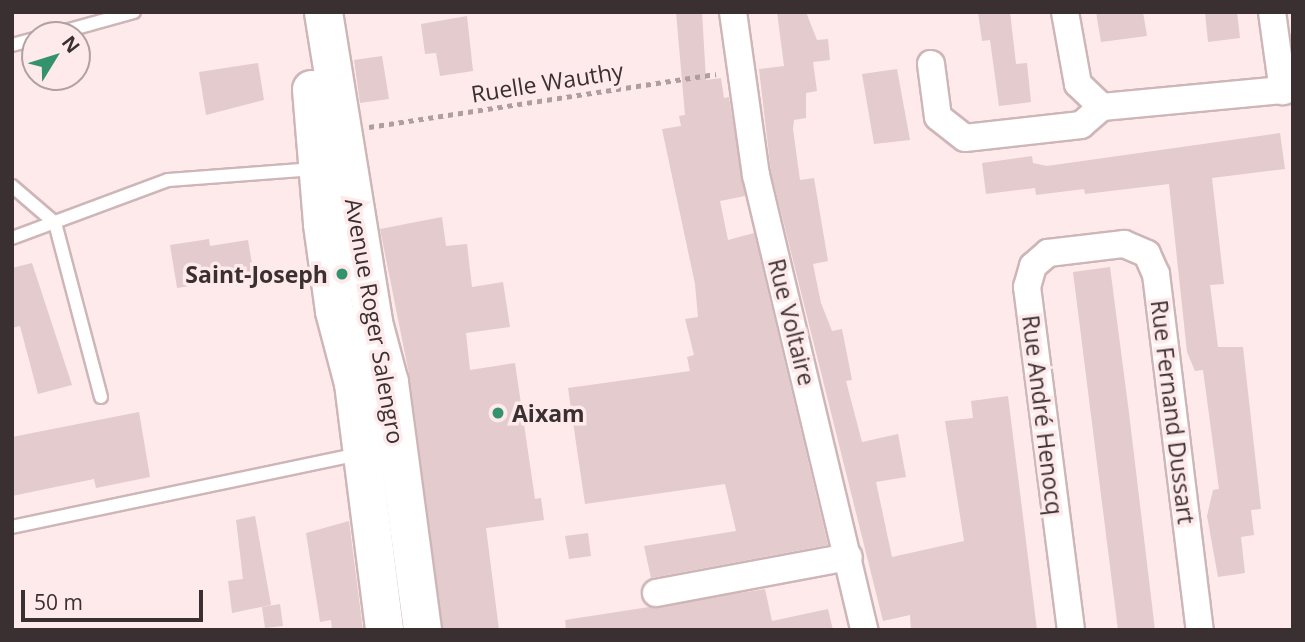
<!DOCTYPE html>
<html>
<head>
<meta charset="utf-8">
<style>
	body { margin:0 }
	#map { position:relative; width:1305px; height:642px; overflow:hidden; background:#feeaeb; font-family:"Open Sans",sans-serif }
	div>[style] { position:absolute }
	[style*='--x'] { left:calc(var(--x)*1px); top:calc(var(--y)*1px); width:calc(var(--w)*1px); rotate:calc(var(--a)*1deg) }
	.building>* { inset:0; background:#e4cbcd }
	.path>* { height:4.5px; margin-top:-2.25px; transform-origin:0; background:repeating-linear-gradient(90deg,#ae9e9f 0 5px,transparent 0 10px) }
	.roads { filter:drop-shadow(2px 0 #ceb6b8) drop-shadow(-2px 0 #ceb6b8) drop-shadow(0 2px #ceb6b8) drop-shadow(0 -2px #ceb6b8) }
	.service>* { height:12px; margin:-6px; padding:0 6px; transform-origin:6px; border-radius:6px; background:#fff }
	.minor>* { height:26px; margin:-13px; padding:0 13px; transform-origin:13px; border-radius:13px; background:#fff }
	.secondary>* { height:37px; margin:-18.5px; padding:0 18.5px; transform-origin:18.5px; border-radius:18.5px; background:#fff }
	.dots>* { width:19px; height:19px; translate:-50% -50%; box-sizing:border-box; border:4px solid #feeaeb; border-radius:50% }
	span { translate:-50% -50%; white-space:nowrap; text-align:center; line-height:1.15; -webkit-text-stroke:7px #feeaeb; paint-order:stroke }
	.street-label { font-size:23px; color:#3a3031 }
	.poi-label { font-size:23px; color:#3a3031; font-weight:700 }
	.right { translate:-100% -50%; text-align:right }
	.left { translate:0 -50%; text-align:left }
	.frame { position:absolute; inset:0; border:14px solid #3a3031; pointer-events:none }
	.north { position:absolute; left:21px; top:21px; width:70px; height:70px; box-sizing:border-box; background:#feeaeb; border:2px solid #b0a0a1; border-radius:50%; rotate:52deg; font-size:19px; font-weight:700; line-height:28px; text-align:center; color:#3a3031 }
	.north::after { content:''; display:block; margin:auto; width:24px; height:32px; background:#34936c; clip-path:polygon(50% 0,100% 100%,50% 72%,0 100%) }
	.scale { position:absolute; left:21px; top:590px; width:182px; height:32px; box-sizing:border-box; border:4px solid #3a3031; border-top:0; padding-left:9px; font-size:21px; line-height:24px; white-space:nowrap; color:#3a3031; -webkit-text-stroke:5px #feeaeb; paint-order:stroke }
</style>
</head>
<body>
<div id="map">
	<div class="building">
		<div style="clip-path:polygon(676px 12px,702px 12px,706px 80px,721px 78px,724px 98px,729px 97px,745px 196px,720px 201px,728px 240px,754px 233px,828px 545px,651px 578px,644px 546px,736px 531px,725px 484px,585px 504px,568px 388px,690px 371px,687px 357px,694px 355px,685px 319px,698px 317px,695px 284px,662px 129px,681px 126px,679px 116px,685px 115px)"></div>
		<div style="clip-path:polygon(777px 12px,806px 12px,817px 40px,828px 39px,830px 60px,813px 62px,817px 91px,806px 93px,806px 118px,794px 120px,793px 129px,800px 180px,814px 178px,828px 261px,813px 264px,821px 303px,832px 331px,842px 329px,852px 380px,846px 381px,862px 442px,898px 434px,906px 477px,876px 482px,892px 557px,964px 541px,945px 421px,973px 418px,971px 401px,1008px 396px,1037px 630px,911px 630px,910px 615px,883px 621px,771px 172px,759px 69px,784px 66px)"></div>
		<div style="clip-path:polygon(978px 12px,1010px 12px,1016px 64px,1027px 63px,1031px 102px,999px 106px,990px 40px,982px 41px)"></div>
		<div style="clip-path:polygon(1096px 12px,1143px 12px,1147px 36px,1101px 42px)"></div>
		<div style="clip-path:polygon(1205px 12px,1237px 12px,1240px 38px,1208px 42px)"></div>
		<div style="clip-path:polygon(467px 16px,473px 71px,440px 76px,436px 53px,425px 54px,421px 24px)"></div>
		<div style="clip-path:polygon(382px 56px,389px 99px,360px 103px,354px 60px)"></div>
		<div style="clip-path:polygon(258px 63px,264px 100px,206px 115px,199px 72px)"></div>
		<div style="clip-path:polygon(897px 69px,910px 140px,874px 144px,862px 74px)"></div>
		<div style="clip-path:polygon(1280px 133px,1285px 169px,1212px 178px,1224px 284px,1210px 285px,1218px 347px,1243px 347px,1261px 509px,1251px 510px,1254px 535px,1241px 537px,1245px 573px,1218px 577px,1207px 516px,1213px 490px,1219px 489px,1203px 370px,1195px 371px,1187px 352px,1169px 184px,1085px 194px,1084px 189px,1036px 195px,1035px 188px,986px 194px,982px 163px,1032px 156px,1033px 163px,1047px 166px)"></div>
		<div style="clip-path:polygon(442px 217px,446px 246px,467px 244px,472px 287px,503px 282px,510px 327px,466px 333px,470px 370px,515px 363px,535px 499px,541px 498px,544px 520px,486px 528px,499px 630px,443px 630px,410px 379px,380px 229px)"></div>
		<div style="clip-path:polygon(209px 239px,210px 246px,248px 240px,254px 276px,177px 288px,170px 245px)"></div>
		<div style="clip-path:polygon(32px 263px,72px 385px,38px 394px,20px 326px,12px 328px,12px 268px)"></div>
		<div style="clip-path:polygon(1110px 267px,1129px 413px,1155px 630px,1118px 630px,1073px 272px)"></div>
		<div style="clip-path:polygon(139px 412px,150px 477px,96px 488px,94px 479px,12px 496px,12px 437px)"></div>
		<div style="clip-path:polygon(255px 516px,271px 605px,232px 613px,228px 581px,243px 579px,236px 520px)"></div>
		<div style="clip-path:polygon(349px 521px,363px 630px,332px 630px,331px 620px,320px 622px,306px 533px)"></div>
		<div style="clip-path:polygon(588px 533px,591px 556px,569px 559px,565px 536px)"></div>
		<div style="clip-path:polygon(765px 589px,772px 621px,828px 609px,833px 630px,566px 630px,565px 620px)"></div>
		<div style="clip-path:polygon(280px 604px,283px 626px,265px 628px,262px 607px)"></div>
	</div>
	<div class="path">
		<div style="--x:369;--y:127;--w:351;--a:-8.7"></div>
	</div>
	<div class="roads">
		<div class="service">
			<div style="--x:51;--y:35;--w:86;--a:-15.5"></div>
			<div style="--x:12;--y:45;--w:24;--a:-15"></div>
			<div style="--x:12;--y:186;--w:57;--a:40.7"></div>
			<div style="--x:55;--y:223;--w:180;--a:75.2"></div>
			<div style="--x:12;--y:238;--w:166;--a:-20.4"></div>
			<div style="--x:168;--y:180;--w:147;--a:-4.3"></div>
			<div style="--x:12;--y:527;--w:354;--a:-11.9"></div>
		</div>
		<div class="minor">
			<div style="--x:733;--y:12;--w:165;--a:82"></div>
			<div style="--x:756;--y:175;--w:468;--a:76.6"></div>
			<div style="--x:1065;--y:12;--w:73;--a:79.8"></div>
			<div style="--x:1078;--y:84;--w:33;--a:44"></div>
			<div style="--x:1102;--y:107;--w:192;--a:-5.4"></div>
			<div style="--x:1272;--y:12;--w:80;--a:82.1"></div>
			<div style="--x:931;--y:64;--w:53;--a:82.5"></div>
			<div style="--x:938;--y:117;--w:34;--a:38"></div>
			<div style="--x:965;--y:138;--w:117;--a:-6.4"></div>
			<div style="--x:1081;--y:125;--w:28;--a:-41"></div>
			<div style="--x:656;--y:593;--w:196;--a:-10.6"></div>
			<div style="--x:1071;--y:630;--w:346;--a:-97.3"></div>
			<div style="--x:1027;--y:287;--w:22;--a:-74"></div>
			<div style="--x:1033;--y:266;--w:20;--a:-41"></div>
			<div style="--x:1048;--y:253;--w:77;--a:-6.8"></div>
			<div style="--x:1124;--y:244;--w:25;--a:23"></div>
			<div style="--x:1147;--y:254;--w:22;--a:66"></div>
			<div style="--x:1156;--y:274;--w:359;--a:83"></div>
		</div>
		<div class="secondary">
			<div style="--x:323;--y:12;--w:314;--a:80.8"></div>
			<div style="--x:373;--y:322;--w:62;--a:75.1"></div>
			<div style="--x:389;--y:382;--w:250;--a:82.4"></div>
			<div style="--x:311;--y:89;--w:135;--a:85.3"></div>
			<div style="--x:322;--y:224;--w:88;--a:82.1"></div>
			<div style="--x:334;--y:311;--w:74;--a:75.2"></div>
			<div style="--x:353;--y:383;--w:249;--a:82.8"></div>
		</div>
	</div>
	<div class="dots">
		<div style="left:342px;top:274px;background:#34936c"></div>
		<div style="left:498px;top:413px;background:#34936c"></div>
	</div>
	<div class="street-label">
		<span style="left:547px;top:82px;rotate:-9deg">Ruelle Wauthy</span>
		<span style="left:375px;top:321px;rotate:80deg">Avenue Roger Salengro</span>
		<span style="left:792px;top:322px;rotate:76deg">Rue Voltaire</span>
		<span style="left:1173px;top:412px;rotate:83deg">Rue Fernand Dussart</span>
		<span style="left:1043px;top:415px;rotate:83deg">Rue André Henocq</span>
	</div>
	<div class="poi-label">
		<span class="right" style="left:328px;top:274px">Saint-Joseph</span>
		<span class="left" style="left:512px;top:413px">Aixam</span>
	</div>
	<div class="frame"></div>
	<div class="north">N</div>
	<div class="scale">50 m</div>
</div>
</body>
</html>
